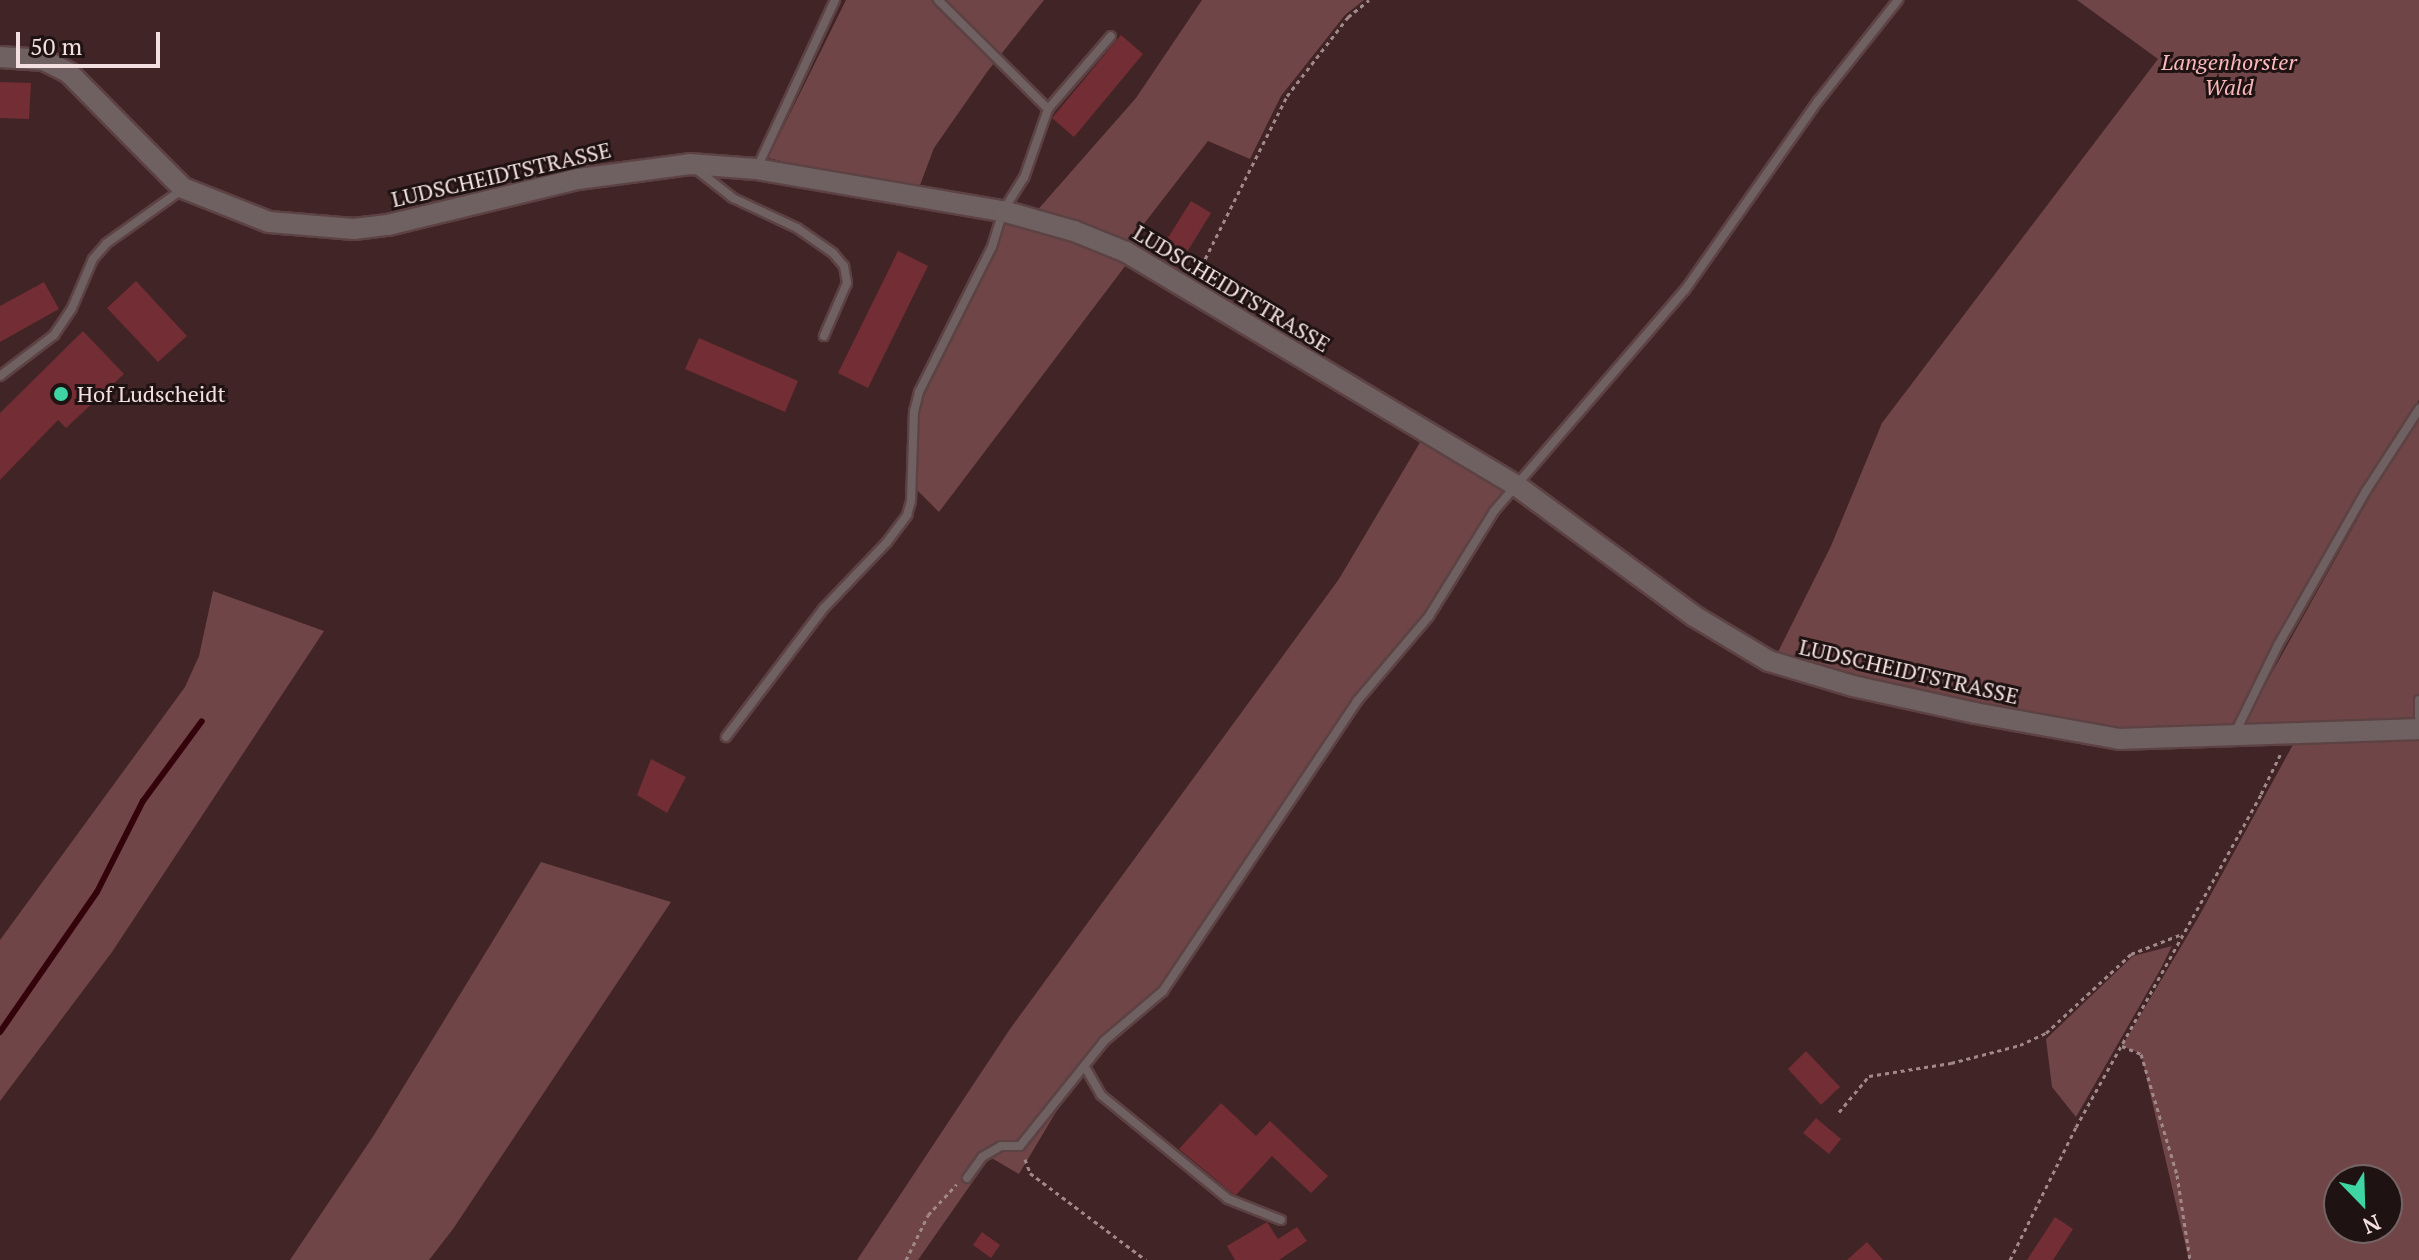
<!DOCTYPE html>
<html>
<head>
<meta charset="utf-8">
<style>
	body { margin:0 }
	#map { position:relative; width:2419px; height:1260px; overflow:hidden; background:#412426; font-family:"PT Serif",serif }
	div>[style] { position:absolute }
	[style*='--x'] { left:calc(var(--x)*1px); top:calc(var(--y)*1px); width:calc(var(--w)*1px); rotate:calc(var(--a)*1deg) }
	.green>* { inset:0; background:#704547 }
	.stream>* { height:6px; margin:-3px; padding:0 3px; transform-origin:3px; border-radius:3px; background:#34020b }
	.building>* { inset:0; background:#732d34 }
	.path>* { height:3px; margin-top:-1.5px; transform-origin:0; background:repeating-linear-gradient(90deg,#a1898a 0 4px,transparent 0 8px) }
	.roads { filter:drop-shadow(2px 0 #5d4244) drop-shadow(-2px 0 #5d4244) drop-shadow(0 2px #5d4244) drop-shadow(0 -2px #5d4244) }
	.service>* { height:8px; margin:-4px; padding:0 4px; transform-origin:4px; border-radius:4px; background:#6f6061 }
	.tertiary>* { height:20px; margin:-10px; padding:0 10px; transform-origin:10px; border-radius:10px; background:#6f6061 }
	.dots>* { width:22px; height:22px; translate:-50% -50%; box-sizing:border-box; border:4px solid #1f1212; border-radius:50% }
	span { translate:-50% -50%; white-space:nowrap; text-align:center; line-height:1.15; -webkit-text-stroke:6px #1f1212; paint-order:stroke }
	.park-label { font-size:22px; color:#fcb9bc; font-style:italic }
	.street-label { font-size:22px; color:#f3dfdf }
	.poi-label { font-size:22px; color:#f3dfdf }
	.left { translate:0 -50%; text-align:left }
	.north { position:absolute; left:2323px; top:1164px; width:80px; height:80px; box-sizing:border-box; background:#1f1212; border:2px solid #746464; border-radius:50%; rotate:157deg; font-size:22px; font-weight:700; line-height:32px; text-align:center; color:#f3dfdf }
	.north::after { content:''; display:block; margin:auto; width:28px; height:36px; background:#3ed4a3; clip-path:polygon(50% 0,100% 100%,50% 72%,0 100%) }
	.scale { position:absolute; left:16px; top:32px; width:144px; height:36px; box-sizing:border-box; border:4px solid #f3dfdf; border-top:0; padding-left:10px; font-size:24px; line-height:28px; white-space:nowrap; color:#f3dfdf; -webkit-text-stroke:6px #1f1212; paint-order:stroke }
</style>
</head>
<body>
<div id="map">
	<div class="green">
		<div style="clip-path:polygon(846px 0,1044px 0,987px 72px,934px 148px,917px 193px,768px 158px)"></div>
		<div style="clip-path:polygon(1202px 0,1364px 0,1345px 15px,1281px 96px,1250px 159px,1208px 141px,1126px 247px,1034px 214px,1136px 98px)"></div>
		<div style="clip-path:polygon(2077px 0,2419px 0,2419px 400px,2362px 488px,2230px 728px,2121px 732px,1856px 684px,1775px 658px,1831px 546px,1882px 423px,2158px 59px)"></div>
		<div style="clip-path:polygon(1006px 219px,1073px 235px,1129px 261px,939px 512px,916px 489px,917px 414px,934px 371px,996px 250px)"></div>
		<div style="clip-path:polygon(2419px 418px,2419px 722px,2241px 728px,2371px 495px)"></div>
		<div style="clip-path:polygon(1425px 434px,1508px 484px,1425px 615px,1355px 697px,1160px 990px,1100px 1038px,1019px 1174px,990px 1157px,918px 1260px,857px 1260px,1010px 1029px,1339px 579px)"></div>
		<div style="clip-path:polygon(213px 591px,324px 631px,112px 952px,0 1101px,0 940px,185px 687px,199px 656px)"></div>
		<div style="clip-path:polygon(evenodd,2419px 732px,2419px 1260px,2189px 1260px,2141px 1054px,2122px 1046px,2198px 918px,2295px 741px,2419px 732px,2339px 1180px,2387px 1180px,2387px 1228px,2339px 1228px,2339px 1180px)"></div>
		<div style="clip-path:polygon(541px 862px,671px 902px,453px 1229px,429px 1260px,290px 1260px,374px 1135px)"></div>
		<div style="clip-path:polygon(2172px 946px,2160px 970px,2076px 1117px,2052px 1087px,2046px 1039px,2133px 956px)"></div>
	</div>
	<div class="stream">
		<div style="--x:0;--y:1032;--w:170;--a:-55.3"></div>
		<div style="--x:97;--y:892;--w:102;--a:-63.2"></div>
		<div style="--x:143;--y:801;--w:99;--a:-53.6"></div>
	</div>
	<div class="building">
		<div style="clip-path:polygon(1121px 35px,1143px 54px,1074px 137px,1052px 118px)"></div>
		<div style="clip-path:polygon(0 82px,31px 83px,29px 119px,0 118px)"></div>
		<div style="clip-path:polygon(1191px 201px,1211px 213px,1184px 257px,1164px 244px)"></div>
		<div style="clip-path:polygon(898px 251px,928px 266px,868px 388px,838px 373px)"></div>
		<div style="clip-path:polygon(136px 281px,187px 336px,158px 362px,107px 308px)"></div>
		<div style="clip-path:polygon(44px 282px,59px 309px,0 342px,0 306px)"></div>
		<div style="clip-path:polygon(83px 331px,124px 374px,66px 428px,58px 420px,0 480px,0 413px)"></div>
		<div style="clip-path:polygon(699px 338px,798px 381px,785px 412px,685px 369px)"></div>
		<div style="clip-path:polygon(651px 759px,686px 777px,667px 813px,637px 795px)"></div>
		<div style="clip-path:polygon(1806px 1051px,1840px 1087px,1821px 1105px,1788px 1069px)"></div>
		<div style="clip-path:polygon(1221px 1103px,1256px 1136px,1270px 1121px,1328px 1176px,1311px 1193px,1272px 1156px,1236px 1195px,1232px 1193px,1179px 1149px)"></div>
		<div style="clip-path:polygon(1816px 1118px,1841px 1139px,1829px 1154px,1803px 1133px)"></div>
		<div style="clip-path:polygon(2055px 1217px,2073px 1229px,2053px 1260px,2027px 1260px)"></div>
		<div style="clip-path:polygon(1267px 1222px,1278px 1239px,1297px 1227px,1307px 1241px,1279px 1260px,1235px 1260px,1227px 1246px)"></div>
		<div style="clip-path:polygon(982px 1232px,1000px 1245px,991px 1258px,973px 1245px)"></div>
		<div style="clip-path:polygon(1867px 1242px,1883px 1260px,1847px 1260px)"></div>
	</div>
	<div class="path">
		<div style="--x:1198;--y:273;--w:198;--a:-63.3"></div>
		<div style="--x:1287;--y:96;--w:100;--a:-52.3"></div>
		<div style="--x:1348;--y:17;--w:27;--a:-39"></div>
		<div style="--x:2122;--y:1046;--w:21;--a:23"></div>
		<div style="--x:2141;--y:1054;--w:126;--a:73.4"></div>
		<div style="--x:2177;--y:1175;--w:86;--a:81.3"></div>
		<div style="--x:1839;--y:1112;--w:47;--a:-50.2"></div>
		<div style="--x:1869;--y:1076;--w:83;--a:-9"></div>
		<div style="--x:1951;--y:1063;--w:71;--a:-14.6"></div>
		<div style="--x:2020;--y:1045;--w:29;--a:-25"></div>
		<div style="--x:2046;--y:1033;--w:116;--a:-42.9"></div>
		<div style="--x:2131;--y:954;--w:55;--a:-21.4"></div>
		<div style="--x:1025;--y:1159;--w:15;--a:70"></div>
		<div style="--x:1030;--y:1173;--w:145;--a:36.9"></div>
		<div style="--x:906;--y:1260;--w:50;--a:-63.9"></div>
		<div style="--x:928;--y:1215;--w:42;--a:-46.9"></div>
		<div style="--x:2010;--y:1260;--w:148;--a:-63.6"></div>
		<div style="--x:2076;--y:1127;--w:381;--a:-60.9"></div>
		<div style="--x:2261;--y:794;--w:46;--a:-64"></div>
	</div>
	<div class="roads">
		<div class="service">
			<div style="--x:938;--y:0;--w:155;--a:44.7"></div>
			<div style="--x:757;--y:168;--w:185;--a:-65.1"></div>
			<div style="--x:696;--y:169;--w:47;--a:38.1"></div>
			<div style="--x:733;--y:198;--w:71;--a:25.1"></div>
			<div style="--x:797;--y:228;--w:44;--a:34.8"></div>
			<div style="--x:833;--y:253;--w:17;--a:50"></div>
			<div style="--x:844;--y:266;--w:17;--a:80"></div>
			<div style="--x:847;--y:283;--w:58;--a:113.5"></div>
			<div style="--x:0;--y:376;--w:68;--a:-37.2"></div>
			<div style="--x:54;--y:335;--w:32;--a:-56"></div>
			<div style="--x:72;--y:308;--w:53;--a:-66.8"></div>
			<div style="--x:93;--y:259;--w:21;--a:-49"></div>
			<div style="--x:107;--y:243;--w:93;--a:-35.4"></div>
			<div style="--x:2419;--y:700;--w:17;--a:90"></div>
			<div style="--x:2234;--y:735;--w:100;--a:-63.9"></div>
			<div style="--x:2278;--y:645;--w:177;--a:-60.3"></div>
			<div style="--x:2366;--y:491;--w:98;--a:-57.1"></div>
			<div style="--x:726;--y:737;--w:162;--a:-52.8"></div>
			<div style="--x:824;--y:608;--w:91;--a:-46.3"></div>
			<div style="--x:887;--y:542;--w:34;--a:-53"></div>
			<div style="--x:907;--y:515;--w:15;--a:-74"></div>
			<div style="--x:911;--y:501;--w:89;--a:-88.1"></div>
			<div style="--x:914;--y:412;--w:21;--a:-76"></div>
			<div style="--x:919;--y:392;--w:162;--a:-63.3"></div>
			<div style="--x:992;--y:247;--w:38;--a:-73"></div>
			<div style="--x:1003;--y:211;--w:39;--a:-58"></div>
			<div style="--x:1024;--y:178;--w:73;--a:-70.8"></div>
			<div style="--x:1048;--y:109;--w:96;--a:-49.2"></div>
			<div style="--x:1085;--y:1067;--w:32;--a:60"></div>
			<div style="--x:1101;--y:1095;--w:164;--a:39.3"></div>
			<div style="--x:1228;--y:1199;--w:57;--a:21.6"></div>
			<div style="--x:967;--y:1178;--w:26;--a:-54"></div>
			<div style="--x:982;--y:1157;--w:22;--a:-30"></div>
			<div style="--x:1001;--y:1146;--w:19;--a:0"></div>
			<div style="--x:1020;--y:1146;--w:134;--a:-51.3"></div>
			<div style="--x:1104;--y:1041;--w:77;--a:-40.3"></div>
			<div style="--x:1163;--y:991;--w:349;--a:-56.2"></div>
			<div style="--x:1357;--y:701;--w:111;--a:-49.7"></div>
			<div style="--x:1429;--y:616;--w:123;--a:-58.2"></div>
			<div style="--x:1494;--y:511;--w:292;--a:-49.2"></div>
			<div style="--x:1685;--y:290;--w:231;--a:-54.9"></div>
			<div style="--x:1818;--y:101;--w:129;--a:-51.6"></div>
		</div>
		<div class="tertiary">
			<div style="--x:0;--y:57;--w:44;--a:3.9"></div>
			<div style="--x:44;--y:60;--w:28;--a:27"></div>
			<div style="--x:69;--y:73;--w:162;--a:45.3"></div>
			<div style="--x:183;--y:188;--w:92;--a:21.6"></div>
			<div style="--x:269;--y:222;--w:85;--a:4.7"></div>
			<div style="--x:354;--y:229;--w:34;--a:-7"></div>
			<div style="--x:388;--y:225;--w:195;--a:-13.6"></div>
			<div style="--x:578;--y:179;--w:113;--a:-7.6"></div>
			<div style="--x:690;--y:164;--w:66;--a:4.3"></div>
			<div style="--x:756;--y:169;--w:251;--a:9.7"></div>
			<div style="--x:1003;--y:211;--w:74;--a:15.7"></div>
			<div style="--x:1074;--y:231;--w:56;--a:22"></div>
			<div style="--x:1126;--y:252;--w:456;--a:30.9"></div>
			<div style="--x:1517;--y:486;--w:220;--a:36.3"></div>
			<div style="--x:1694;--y:616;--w:87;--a:31"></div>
			<div style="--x:1769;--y:661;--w:88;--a:16.6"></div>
			<div style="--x:1853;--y:686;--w:125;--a:12.5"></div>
			<div style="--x:1975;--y:713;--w:147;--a:10.2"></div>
			<div style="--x:2120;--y:739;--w:299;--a:-1.9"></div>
		</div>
	</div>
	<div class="dots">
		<div style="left:61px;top:394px;background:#3ed4a3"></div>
	</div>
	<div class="park-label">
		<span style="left:2229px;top:74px">Langenhorster<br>Wald</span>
	</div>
	<div class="street-label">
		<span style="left:501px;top:174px;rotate:-13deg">LUDSCHEIDTSTRASSE</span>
		<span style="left:1232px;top:288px;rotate:31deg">LUDSCHEIDTSTRASSE</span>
		<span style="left:1909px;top:671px;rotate:13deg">LUDSCHEIDTSTRASSE</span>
	</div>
	<div class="poi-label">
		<span class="left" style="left:77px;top:394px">Hof Ludscheidt</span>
	</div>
	<div class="north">N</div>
	<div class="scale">50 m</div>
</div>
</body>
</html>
